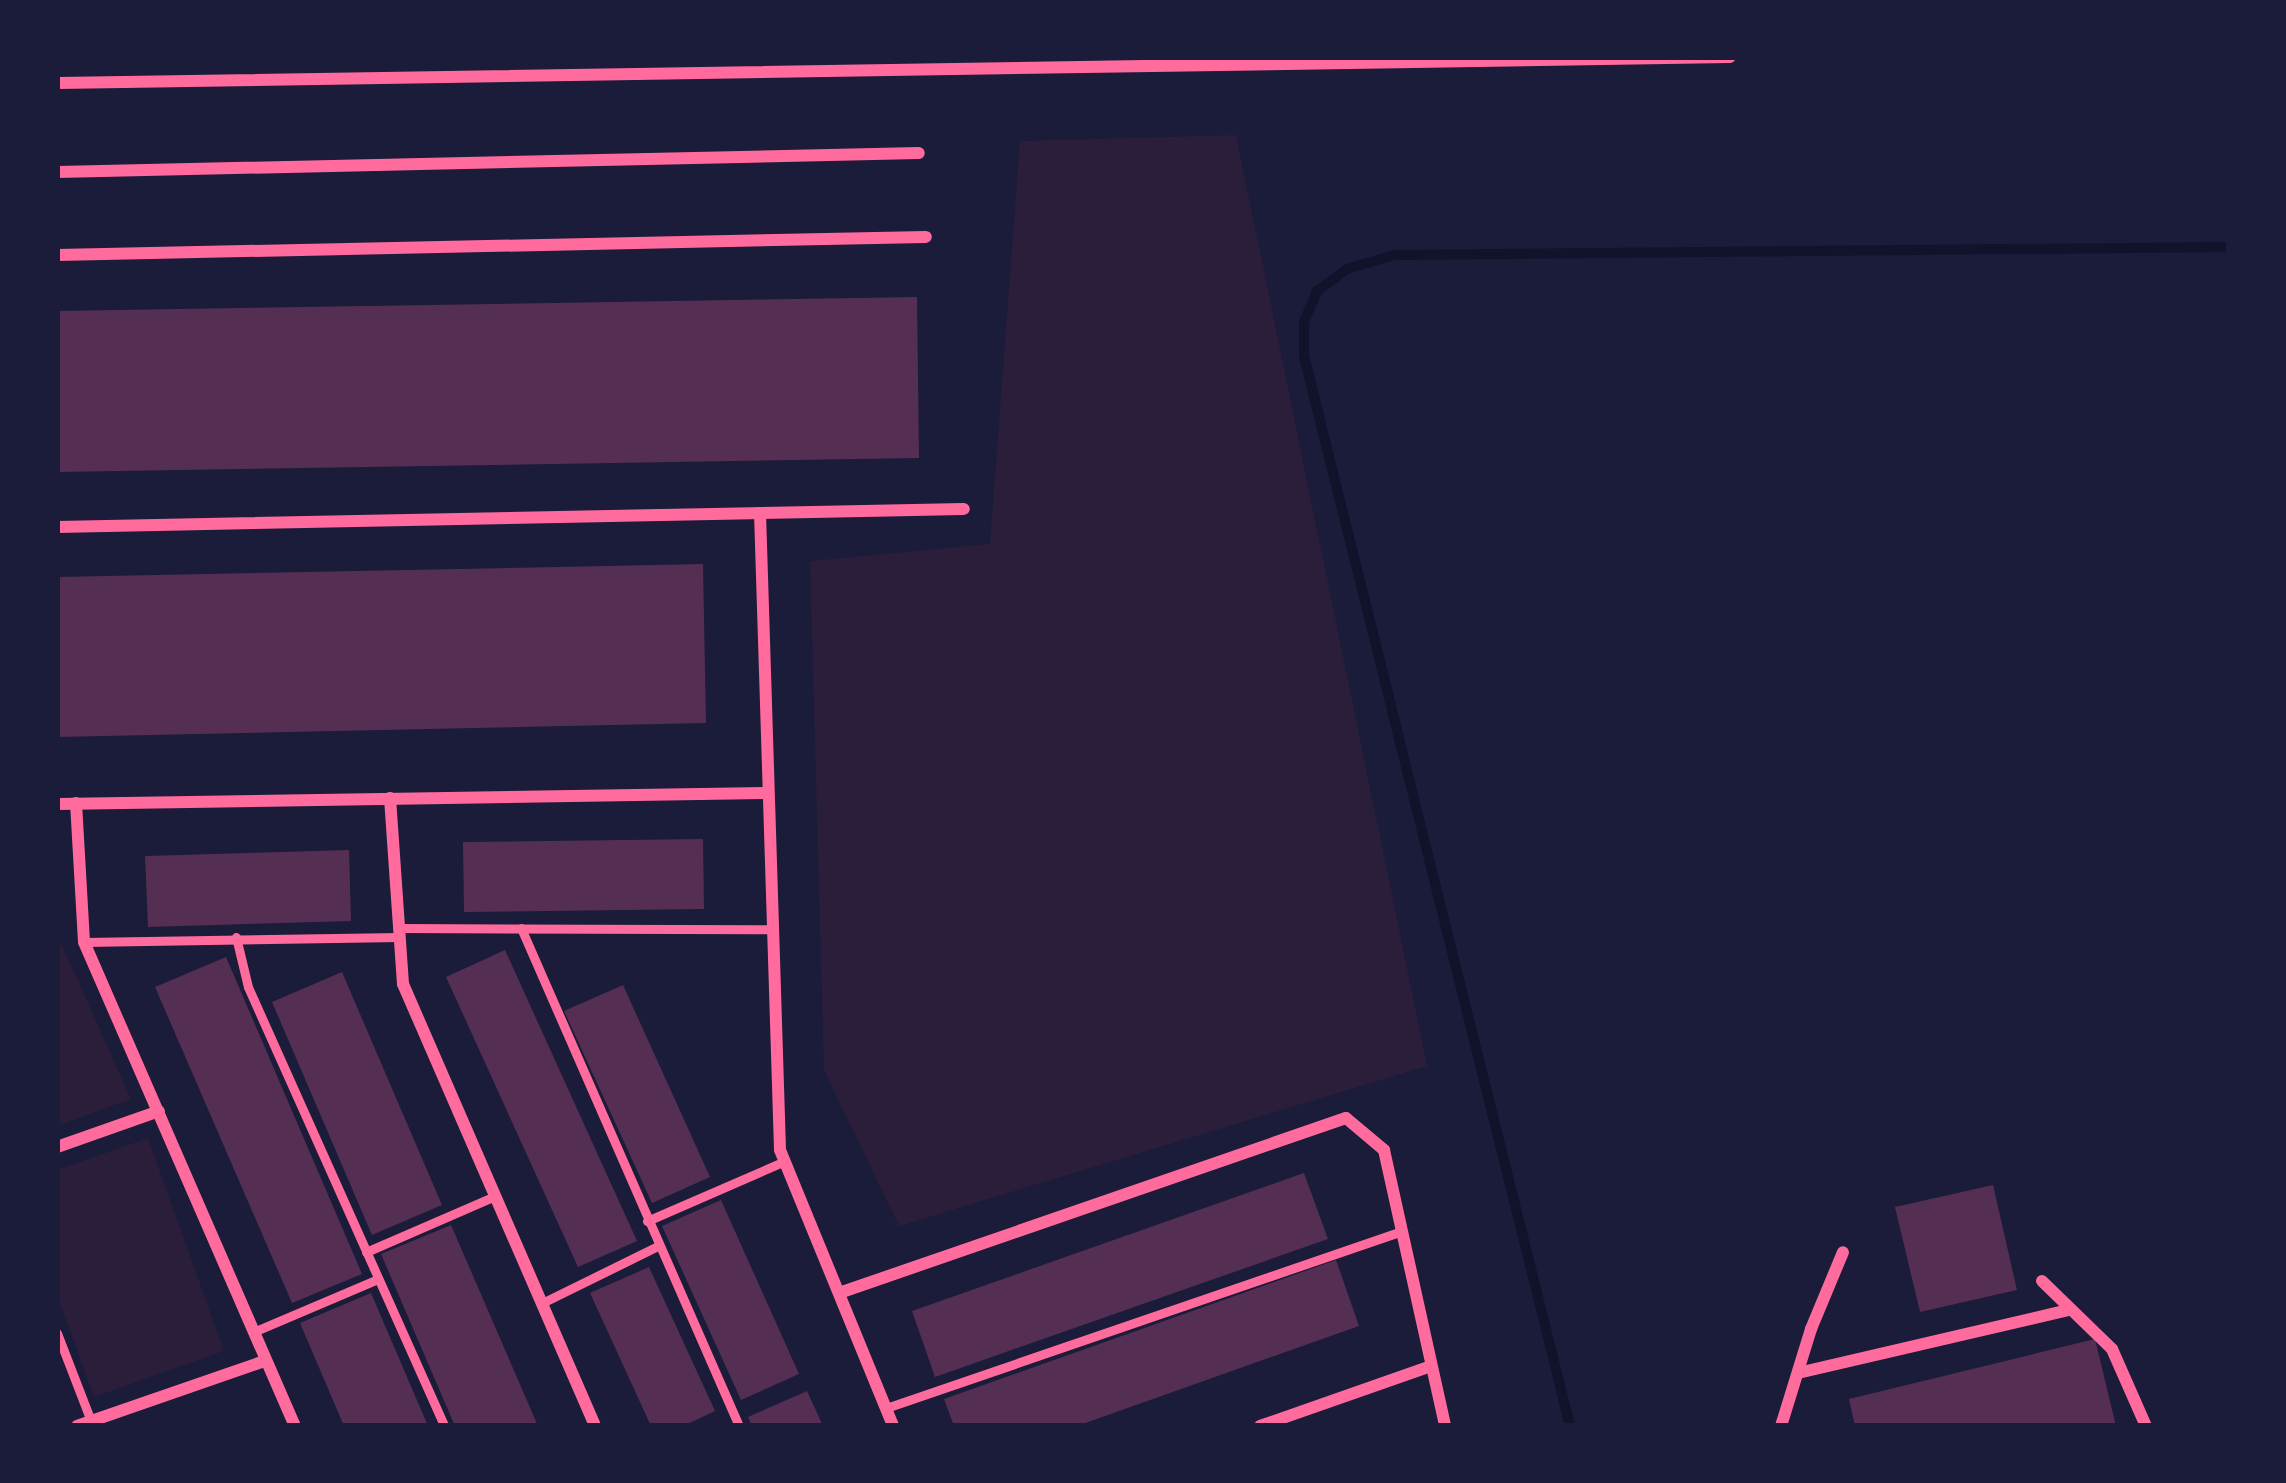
<!DOCTYPE html>
<html>
<head>
<meta charset="utf-8">
<style>
	body { margin:0 }
	#map { position:relative; width:2286px; height:1483px; overflow:hidden; background:#1b1b3a; font-family:"Nunito Sans",sans-serif }
	div>[style] { position:absolute }
	[style*='--x'] { left:calc(var(--x)*1px); top:calc(var(--y)*1px); width:calc(var(--w)*1px); rotate:calc(var(--a)*1deg) }
	.green>* { inset:0; background:#2a1e3b }
	.stream>* { height:10px; margin:-5px; padding:0 5px; transform-origin:5px; border-radius:5px; background:#12122b }
	.building>* { inset:0; background:#542f53 }
	.service>* { height:9px; margin:-4.5px; padding:0 4.5px; transform-origin:4.5px; border-radius:4.5px; background:#ff6b9d }
	.minor>* { height:12px; margin:-6px; padding:0 6px; transform-origin:6px; border-radius:6px; background:#ff6b9d }
	span { translate:-50% -50%; white-space:nowrap; text-align:center; line-height:1.15; -webkit-text-stroke:9px #1b1b3a; paint-order:stroke }
	.frame { position:absolute; inset:0; border:60px solid #1b1b3a; pointer-events:none }
</style>
</head>
<body>
<div id="map">
	<div class="green">
		<div style="clip-path:polygon(1236px 135px,1427px 1066px,899px 1226px,824px 1070px,810px 561px,990px 544px,1020px 141px)"></div>
		<div style="clip-path:polygon(57px 934px,131px 1099px,57px 1126px)"></div>
		<div style="clip-path:polygon(148px 1138px,224px 1351px,94px 1397px,57px 1295px,57px 1170px)"></div>
	</div>
	<div class="stream">
		<div style="--x:1570;--y:1426;--w:1103;--a:-103.96"></div>
		<div style="--x:1304;--y:356;--w:34;--a:-90"></div>
		<div style="--x:1304;--y:322;--w:34;--a:-67"></div>
		<div style="--x:1317;--y:291;--w:37;--a:-36"></div>
		<div style="--x:1347;--y:269;--w:49;--a:-16.6"></div>
		<div style="--x:1394;--y:255;--w:835;--a:-0.55"></div>
	</div>
	<div class="building">
		<div style="clip-path:polygon(917px 297px,919px 458px,57px 472px,57px 311px)"></div>
		<div style="clip-path:polygon(703px 564px,706px 723px,57px 737px,57px 577px)"></div>
		<div style="clip-path:polygon(703px 839px,704px 909px,464px 912px,463px 842px)"></div>
		<div style="clip-path:polygon(349px 850px,351px 921px,148px 927px,145px 856px)"></div>
		<div style="clip-path:polygon(505px 950px,637px 1241px,578px 1267px,446px 977px)"></div>
		<div style="clip-path:polygon(226px 957px,362px 1274px,292px 1303px,155px 987px)"></div>
		<div style="clip-path:polygon(342px 972px,442px 1205px,372px 1235px,272px 1002px)"></div>
		<div style="clip-path:polygon(623px 985px,710px 1177px,652px 1203px,564px 1011px)"></div>
		<div style="clip-path:polygon(1304px 1173px,1328px 1239px,935px 1377px,912px 1311px)"></div>
		<div style="clip-path:polygon(1993px 1185px,2017px 1290px,1920px 1312px,1895px 1207px)"></div>
		<div style="clip-path:polygon(721px 1200px,799px 1374px,741px 1400px,662px 1226px)"></div>
		<div style="clip-path:polygon(451px 1225px,538px 1426px,455px 1426px,381px 1254px)"></div>
		<div style="clip-path:polygon(1336px 1260px,1359px 1326px,1077px 1426px,954px 1426px,944px 1399px)"></div>
		<div style="clip-path:polygon(649px 1267px,715px 1411px,683px 1426px,651px 1426px,590px 1293px)"></div>
		<div style="clip-path:polygon(371px 1293px,428px 1426px,344px 1426px,300px 1323px)"></div>
		<div style="clip-path:polygon(2095px 1339px,2116px 1426px,1855px 1426px,1849px 1399px)"></div>
		<div style="clip-path:polygon(807px 1391px,823px 1426px,752px 1426px,748px 1417px)"></div>
	</div>
	<div class="service">
		<div style="--x:399;--y:928;--w:373;--a:0.2"></div>
		<div style="--x:521;--y:928;--w:544;--a:66.36"></div>
		<div style="--x:236;--y:937;--w:51;--a:76.5"></div>
		<div style="--x:248;--y:987;--w:481;--a:65.9"></div>
		<div style="--x:84;--y:942;--w:316;--a:-0.9"></div>
		<div style="--x:647;--y:1221;--w:150;--a:-23.5"></div>
		<div style="--x:366;--y:1252;--w:141;--a:-23.5"></div>
		<div style="--x:542;--y:1303;--w:129;--a:-26.2"></div>
		<div style="--x:253;--y:1332;--w:136;--a:-23"></div>
		<div style="--x:57;--y:1333;--w:94;--a:68.9"></div>
		<div style="--x:886;--y:1408;--w:546;--a:-18.93"></div>
	</div>
	<div class="minor">
		<div style="--x:57;--y:83;--w:1673;--a:-0.89"></div>
		<div style="--x:57;--y:172;--w:862;--a:-1.26"></div>
		<div style="--x:57;--y:255;--w:869;--a:-1.19"></div>
		<div style="--x:760;--y:513;--w:637;--a:88.2"></div>
		<div style="--x:780;--y:1150;--w:298;--a:67.7"></div>
		<div style="--x:57;--y:527;--w:907;--a:-1.14"></div>
		<div style="--x:390;--y:798;--w:186;--a:86"></div>
		<div style="--x:403;--y:984;--w:482;--a:66.5"></div>
		<div style="--x:76;--y:803;--w:139;--a:86.7"></div>
		<div style="--x:84;--y:942;--w:528;--a:66.45"></div>
		<div style="--x:57;--y:804;--w:710;--a:-0.89"></div>
		<div style="--x:57;--y:1147;--w:108;--a:-19.4"></div>
		<div style="--x:2042;--y:1281;--w:98;--a:44.2"></div>
		<div style="--x:2112;--y:1349;--w:84;--a:66.2"></div>
		<div style="--x:842;--y:1292;--w:533;--a:-19.05"></div>
		<div style="--x:1346;--y:1118;--w:50;--a:40.1"></div>
		<div style="--x:1384;--y:1150;--w:283;--a:77.5"></div>
		<div style="--x:1798;--y:1373;--w:277;--a:-13.1"></div>
		<div style="--x:77;--y:1426;--w:199;--a:-19.1"></div>
		<div style="--x:1260;--y:1426;--w:181;--a:-19.3"></div>
		<div style="--x:1781;--y:1426;--w:102;--a:-72.8"></div>
		<div style="--x:1811;--y:1329;--w:83;--a:-67.4"></div>
	</div>
	<div class="frame"></div>
</div>
</body>
</html>
